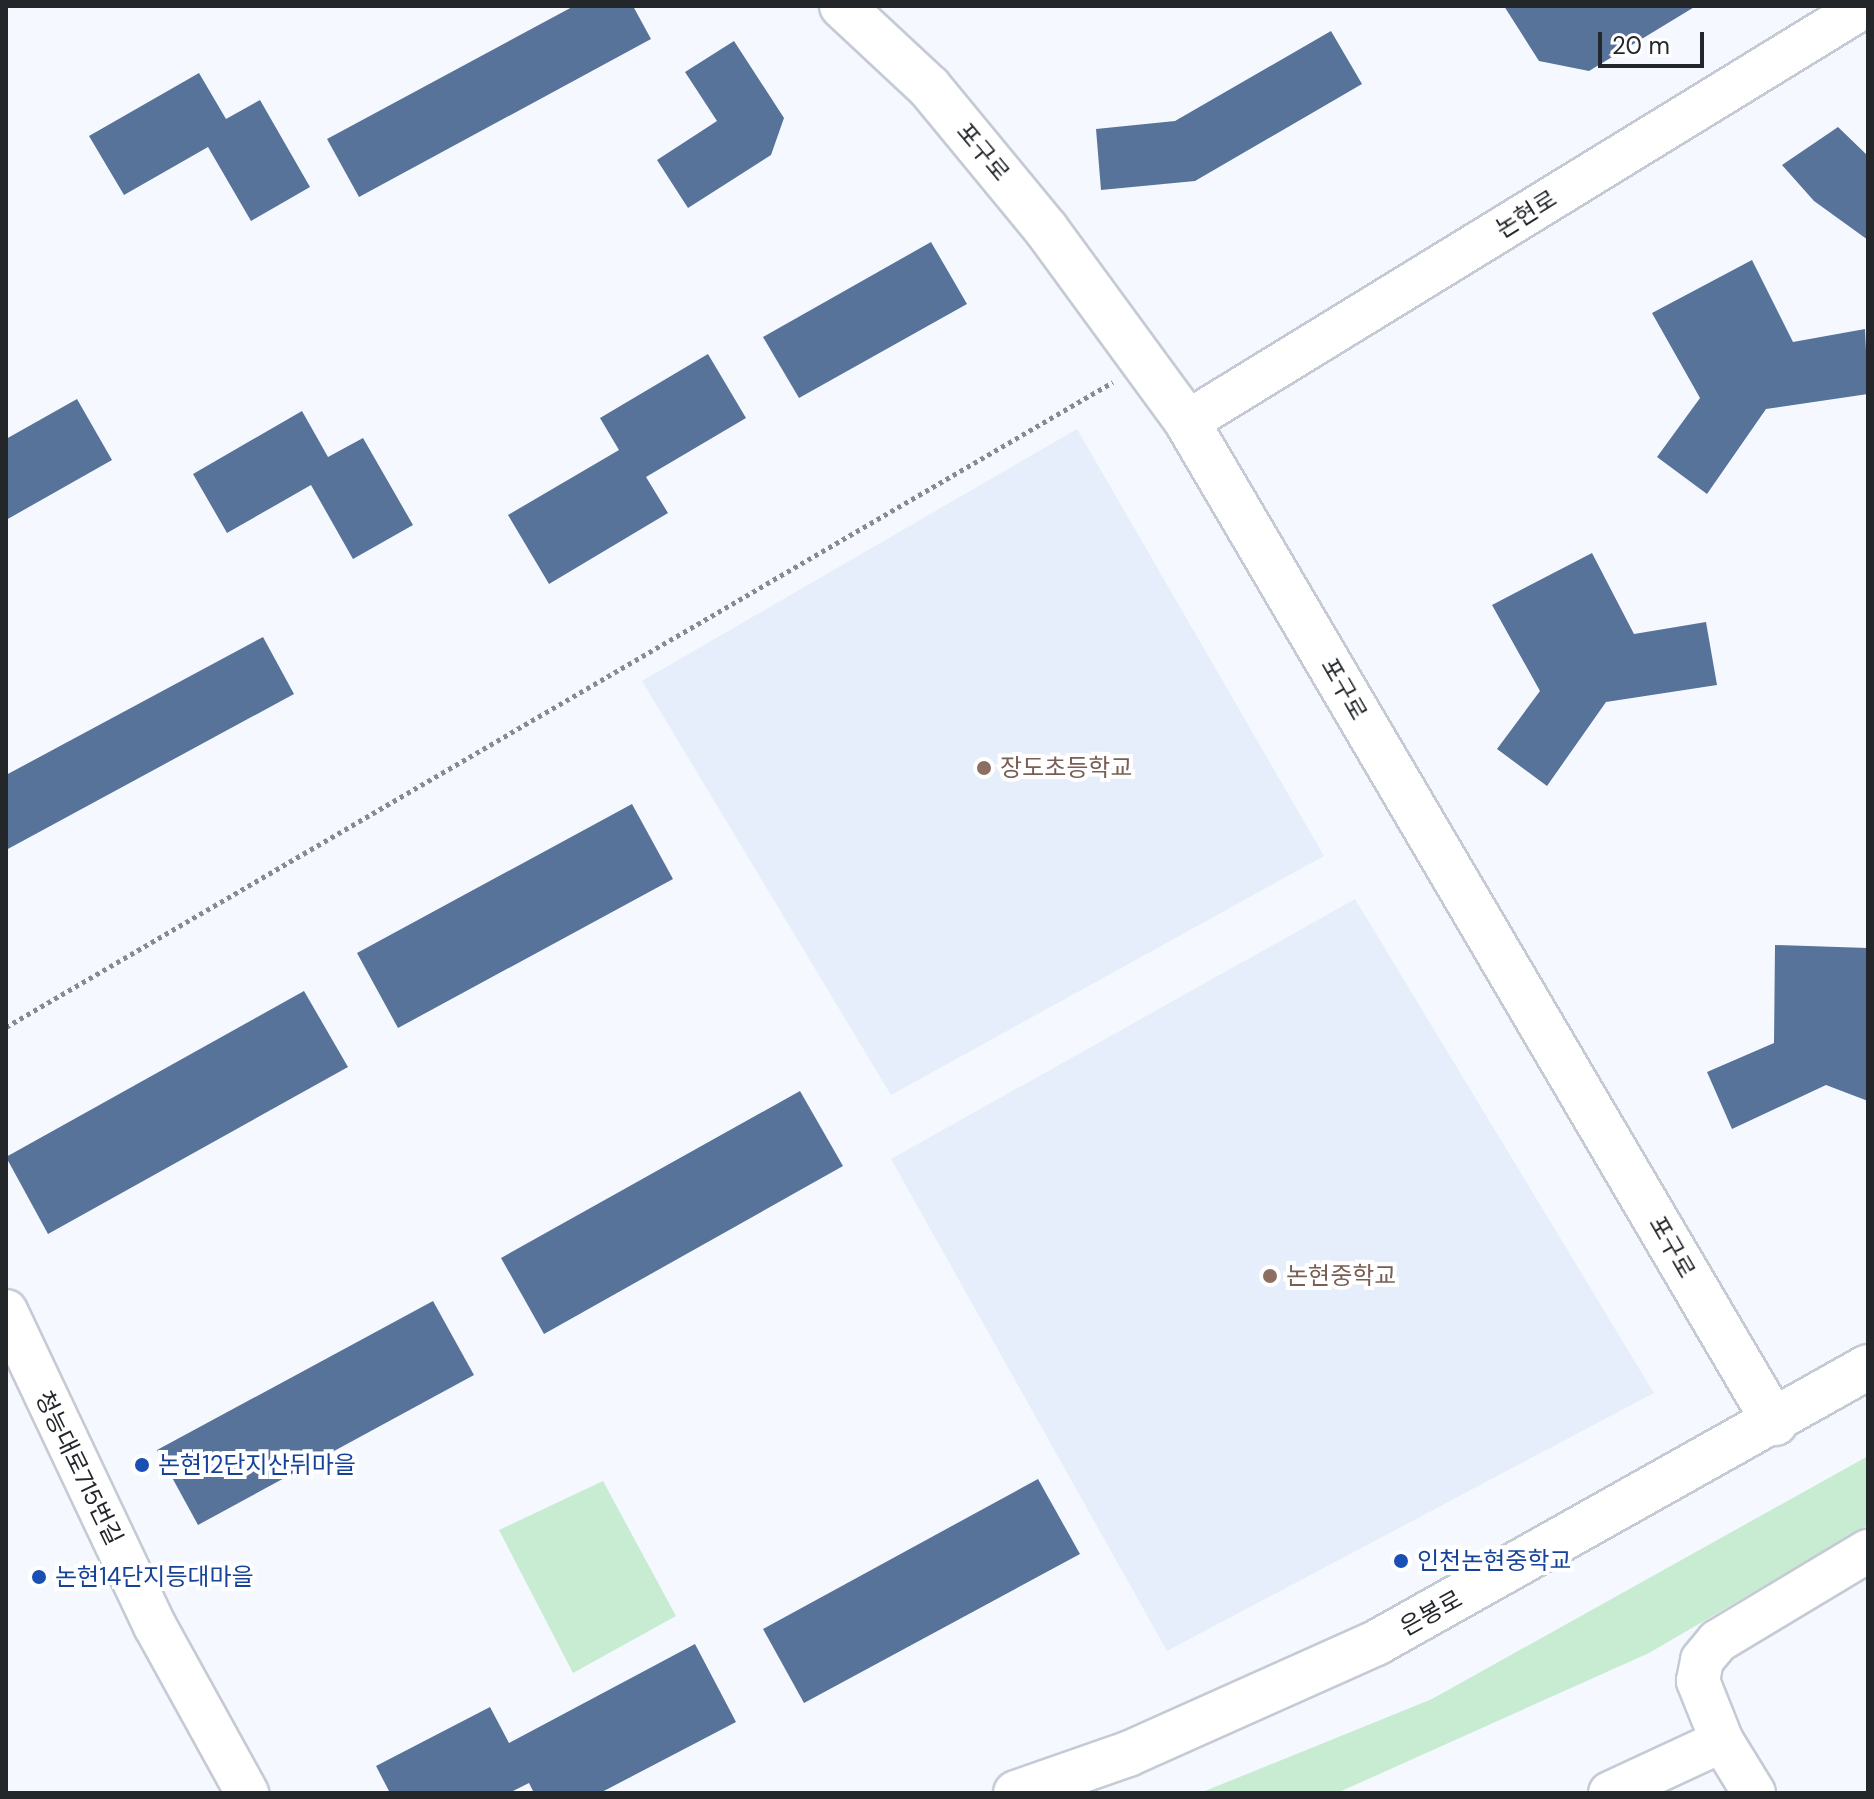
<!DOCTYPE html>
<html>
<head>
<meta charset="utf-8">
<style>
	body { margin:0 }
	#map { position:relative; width:1874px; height:1799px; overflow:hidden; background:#f5f9ff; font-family:"DM Sans","Noto Sans KR",sans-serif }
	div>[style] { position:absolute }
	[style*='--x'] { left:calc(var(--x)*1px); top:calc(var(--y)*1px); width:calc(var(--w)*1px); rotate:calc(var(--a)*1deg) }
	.built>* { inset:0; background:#e5eefa }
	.green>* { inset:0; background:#c7ecd1 }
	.building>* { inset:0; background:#587399 }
	.path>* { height:5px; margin-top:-2.5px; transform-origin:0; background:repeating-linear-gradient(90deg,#878b8f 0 4px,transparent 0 8px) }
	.roads { filter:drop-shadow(2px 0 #c5cbd5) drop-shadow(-2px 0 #c5cbd5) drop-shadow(0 2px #c5cbd5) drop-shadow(0 -2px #c5cbd5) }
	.minor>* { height:42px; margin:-21px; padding:0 21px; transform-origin:21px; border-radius:21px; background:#fff }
	.tertiary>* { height:44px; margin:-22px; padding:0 22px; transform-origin:22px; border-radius:22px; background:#fff }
	.secondary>* { height:44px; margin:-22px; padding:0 22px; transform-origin:22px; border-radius:22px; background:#fff }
	.dots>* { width:22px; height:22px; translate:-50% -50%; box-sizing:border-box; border:4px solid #fff; border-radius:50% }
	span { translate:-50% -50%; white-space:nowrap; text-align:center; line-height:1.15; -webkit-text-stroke:8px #fff; paint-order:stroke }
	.street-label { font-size:24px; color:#24272a }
	.education-label { font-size:24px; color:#785e54 }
	.left { translate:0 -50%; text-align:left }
	.transit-label { font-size:24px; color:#164399 }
	.frame { position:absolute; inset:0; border:8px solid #24272a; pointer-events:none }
	.scale { position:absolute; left:1598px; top:32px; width:106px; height:36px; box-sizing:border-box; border:4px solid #24272a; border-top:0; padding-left:10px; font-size:24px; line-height:28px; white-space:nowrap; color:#24272a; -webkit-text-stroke:6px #fff; paint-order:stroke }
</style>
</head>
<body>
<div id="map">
	<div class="built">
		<div style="clip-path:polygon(1077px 429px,1324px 856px,891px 1095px,642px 681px)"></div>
		<div style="clip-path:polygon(1355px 899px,1654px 1393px,1167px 1651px,891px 1159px)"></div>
	</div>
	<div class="green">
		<div style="clip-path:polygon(1868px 1456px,1868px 1525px,1649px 1653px,1337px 1793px,1200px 1793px,1432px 1699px)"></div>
		<div style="clip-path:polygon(603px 1481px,676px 1616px,573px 1673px,499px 1530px)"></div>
	</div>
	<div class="building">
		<div style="clip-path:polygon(574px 6px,633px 6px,651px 39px,359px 197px,327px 139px)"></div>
		<div style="clip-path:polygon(1504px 6px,1696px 6px,1589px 71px,1539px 61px)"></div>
		<div style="clip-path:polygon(1331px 31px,1362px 84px,1195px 181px,1101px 190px,1096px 129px,1175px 121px)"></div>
		<div style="clip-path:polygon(734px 41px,784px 118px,771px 155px,688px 208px,657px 160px,717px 121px,685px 72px)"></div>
		<div style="clip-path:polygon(199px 73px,226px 119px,260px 100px,310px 187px,251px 221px,208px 147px,124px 195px,89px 136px)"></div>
		<div style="clip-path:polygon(1838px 127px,1868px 156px,1868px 240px,1814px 201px,1782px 165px)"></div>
		<div style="clip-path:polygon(931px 242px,967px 304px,799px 398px,763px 337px)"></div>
		<div style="clip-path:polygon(1752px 260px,1793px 342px,1865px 329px,1868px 394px,1766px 409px,1707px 494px,1657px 457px,1700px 398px,1652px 313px)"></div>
		<div style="clip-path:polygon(708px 354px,746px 418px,646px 477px,668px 513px,549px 584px,508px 515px,619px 450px,600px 418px)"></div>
		<div style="clip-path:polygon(77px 399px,112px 460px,6px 520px,6px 439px)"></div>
		<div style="clip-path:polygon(302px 411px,328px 457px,363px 438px,413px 525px,353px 559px,311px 485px,227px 533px,193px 474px)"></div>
		<div style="clip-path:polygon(1592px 553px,1634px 634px,1706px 622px,1717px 685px,1606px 702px,1547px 786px,1497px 749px,1540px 691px,1492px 605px)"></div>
		<div style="clip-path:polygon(263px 637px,294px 694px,6px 850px,6px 775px)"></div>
		<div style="clip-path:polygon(632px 804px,673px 879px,398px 1028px,357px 953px)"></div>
		<div style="clip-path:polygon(1775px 945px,1868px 948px,1868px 1101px,1826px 1085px,1732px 1129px,1707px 1072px,1774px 1043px)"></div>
		<div style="clip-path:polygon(304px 991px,348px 1067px,48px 1234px,6px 1157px)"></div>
		<div style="clip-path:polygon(800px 1091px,843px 1166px,544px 1334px,501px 1258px)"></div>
		<div style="clip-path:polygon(433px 1301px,474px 1375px,198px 1525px,157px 1450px)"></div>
		<div style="clip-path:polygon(1038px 1479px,1080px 1554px,804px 1703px,763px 1629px)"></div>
		<div style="clip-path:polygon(695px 1644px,736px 1722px,600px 1793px,534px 1793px,529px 1783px,509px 1793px,390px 1793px,376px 1766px,490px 1707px,509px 1743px)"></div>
	</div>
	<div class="path">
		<div style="--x:6;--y:1027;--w:1281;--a:-30.23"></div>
	</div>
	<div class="roads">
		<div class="minor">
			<div style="--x:1187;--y:422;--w:795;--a:-31.53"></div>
			<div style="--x:6;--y:1311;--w:348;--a:64.7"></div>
			<div style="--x:155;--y:1626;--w:191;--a:61.1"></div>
			<div style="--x:1610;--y:1793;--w:123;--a:-24.9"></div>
			<div style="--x:1754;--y:1793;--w:61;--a:-121.6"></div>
			<div style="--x:1722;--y:1741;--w:65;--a:-111.8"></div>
			<div style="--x:1698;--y:1681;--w:21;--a:-79"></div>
			<div style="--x:1702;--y:1660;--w:25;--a:-50"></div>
			<div style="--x:1718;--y:1641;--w:175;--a:-31"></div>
		</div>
		<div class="tertiary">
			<div style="--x:842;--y:6;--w:119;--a:43"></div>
			<div style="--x:929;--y:87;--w:184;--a:50.5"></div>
			<div style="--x:1046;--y:229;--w:239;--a:53.8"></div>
			<div style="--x:1187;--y:422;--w:1161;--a:59.57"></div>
		</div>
		<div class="secondary">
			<div style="--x:1016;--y:1793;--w:119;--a:-19.2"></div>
			<div style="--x:1128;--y:1754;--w:272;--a:-24.1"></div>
			<div style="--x:1376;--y:1643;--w:564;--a:-29.29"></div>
		</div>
	</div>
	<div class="dots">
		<div style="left:984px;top:768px;background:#8d6e63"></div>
		<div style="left:1270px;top:1276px;background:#8d6e63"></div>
		<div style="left:142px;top:1465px;background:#1a4fb4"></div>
		<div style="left:1401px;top:1561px;background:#1a4fb4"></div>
		<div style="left:39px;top:1577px;background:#1a4fb4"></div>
	</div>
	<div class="street-label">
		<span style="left:983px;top:152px;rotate:50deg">포구로</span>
		<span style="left:1526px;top:214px;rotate:-32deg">논현로</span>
		<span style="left:1344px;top:689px;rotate:60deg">포구로</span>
		<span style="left:1672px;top:1247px;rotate:60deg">포구로</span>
		<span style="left:79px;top:1468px;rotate:64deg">청능대로715번길</span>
		<span style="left:1431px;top:1613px;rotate:-29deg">은봉로</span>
	</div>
	<div class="education-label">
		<span class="left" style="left:1000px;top:768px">장도초등학교</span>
		<span class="left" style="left:1286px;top:1276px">논현중학교</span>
	</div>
	<div class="transit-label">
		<span class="left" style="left:158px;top:1465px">논현12단지산뒤마을</span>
		<span class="left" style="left:1417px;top:1561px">인천논현중학교</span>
		<span class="left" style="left:55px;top:1577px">논현14단지등대마을</span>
	</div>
	<div class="frame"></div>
	<div class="scale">20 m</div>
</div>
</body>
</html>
